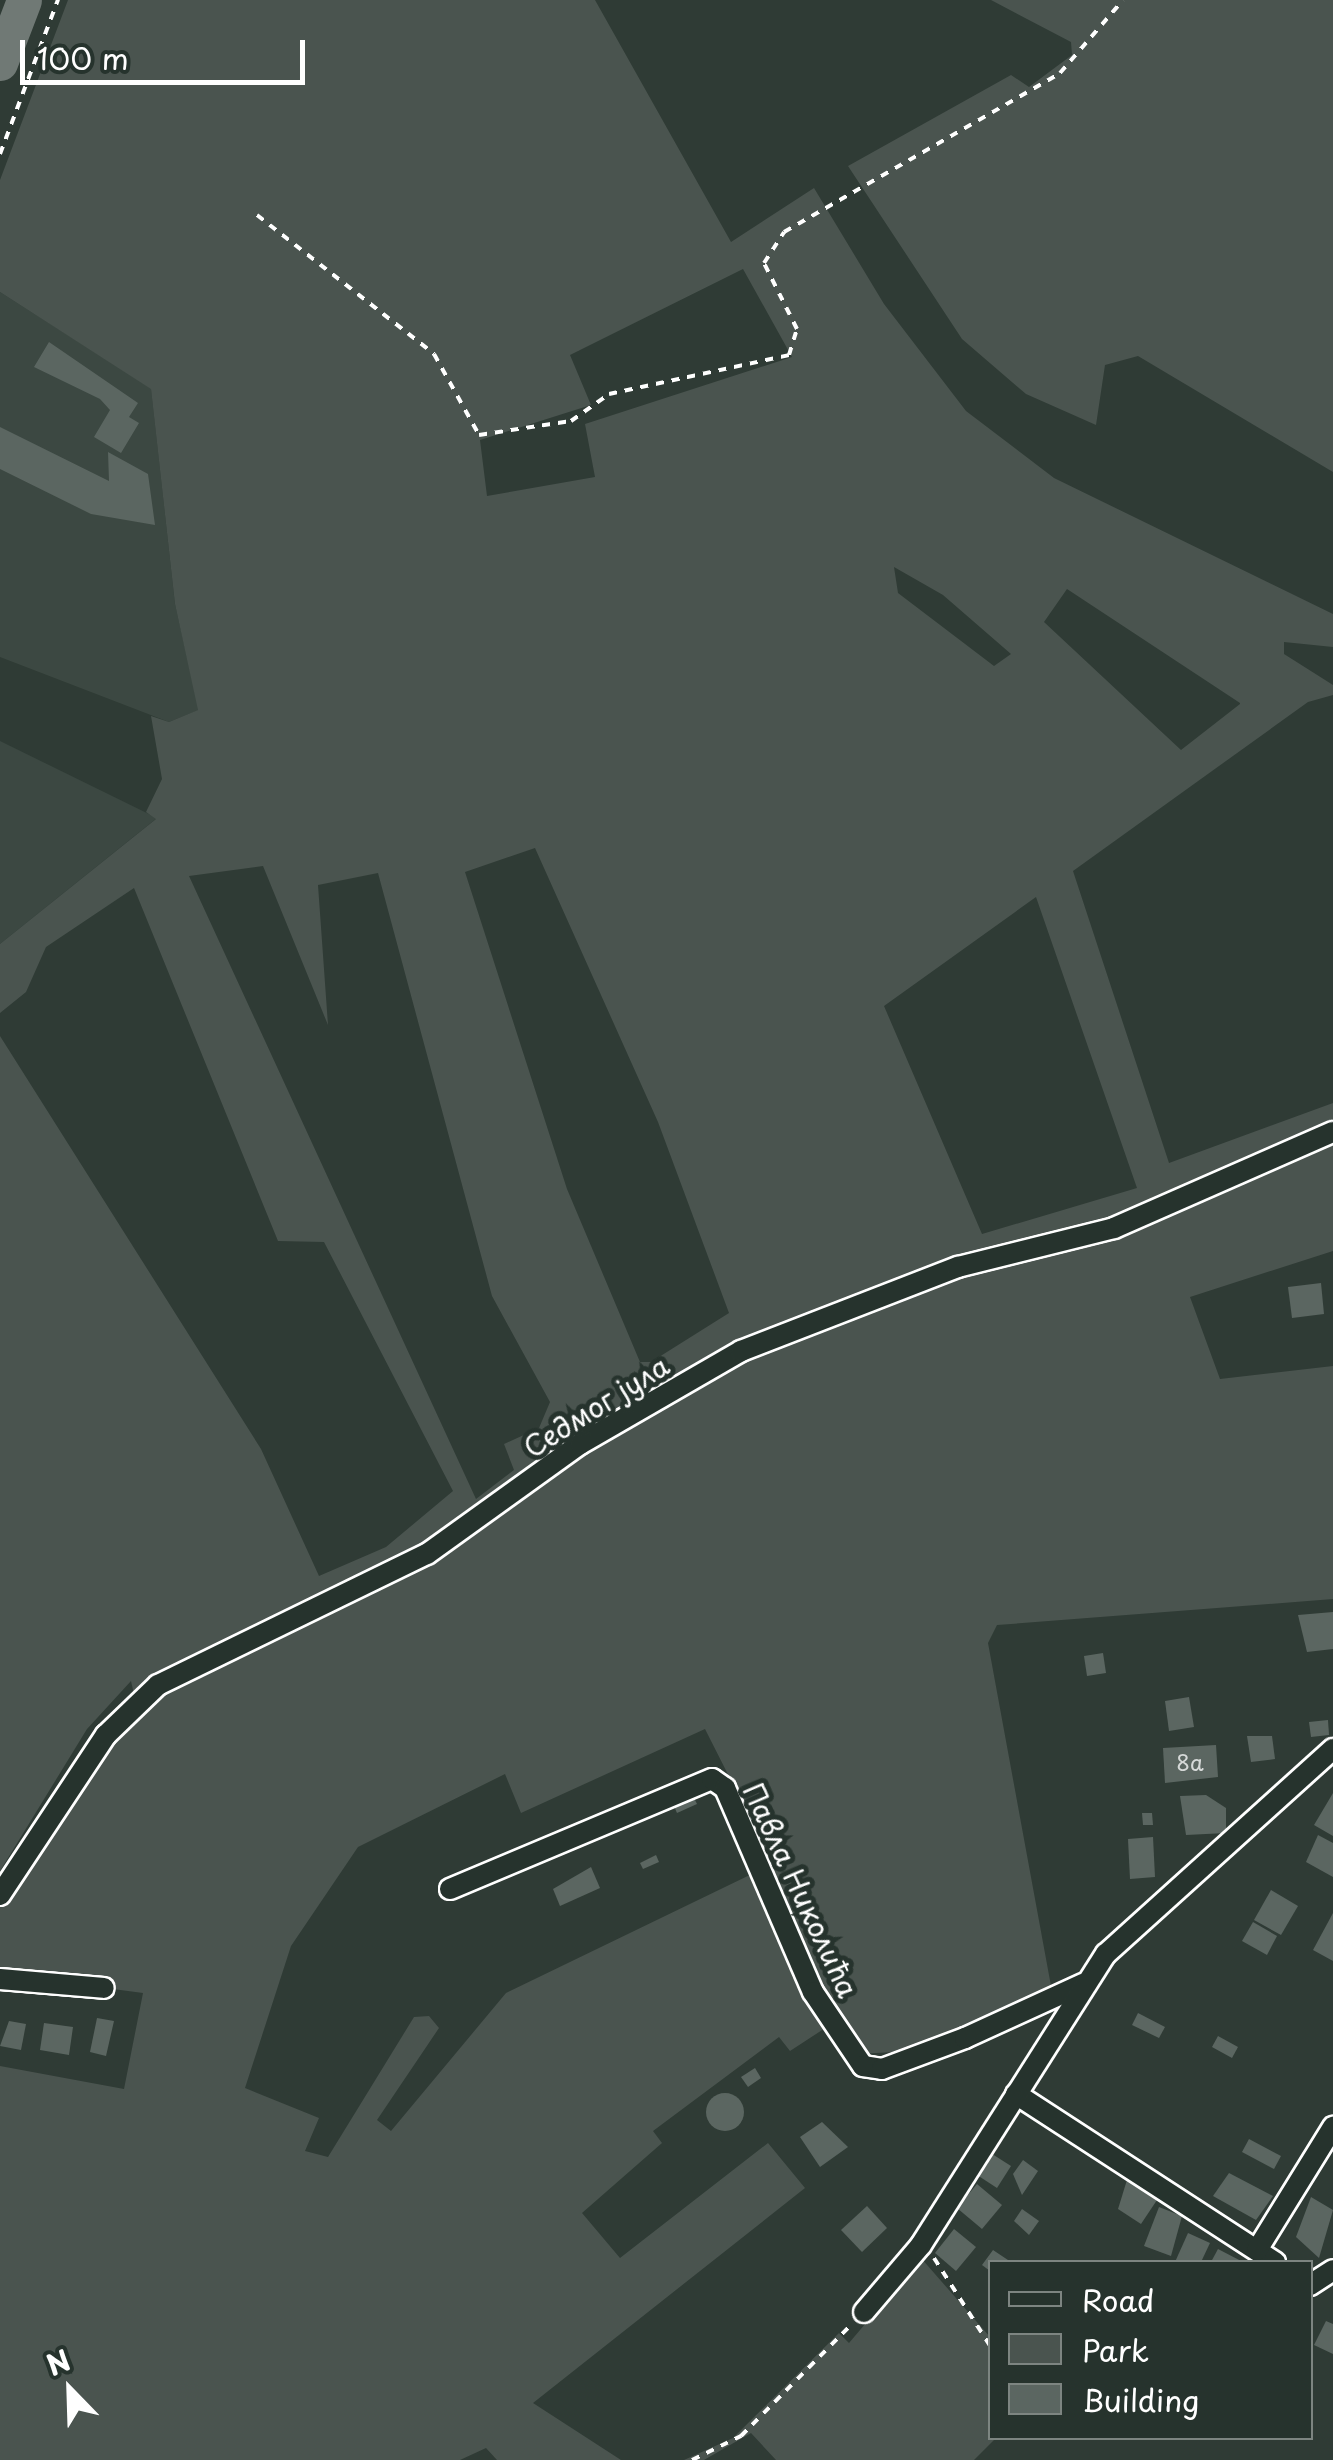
<!DOCTYPE html>
<html>
<head>
<meta charset="utf-8">
<style>
	body { margin:0 }
	#map { position:relative; width:1333px; height:2460px; overflow:hidden; background:#2f3b35; font-family:"Playpen Sans",sans-serif }
	div>[style] { position:absolute }
	[style*='--x'] { left:calc(var(--x)*1px); top:calc(var(--y)*1px); width:calc(var(--w)*1px); rotate:calc(var(--a)*1deg) }
	.built>* { inset:0; background:#3c4842 }
	.green>* { inset:0; background:#4a544f }
	.river>* { height:35px; margin:-17.5px; padding:0 17.5px; transform-origin:17.5px; border-radius:17.5px; background:#707975 }
	.building>* { inset:0; background:#5b6661 }
	.round { border-radius:50% }
	.path>* { height:4px; margin-top:-2px; transform-origin:0; background:repeating-linear-gradient(90deg,#fff 0 8px,transparent 0 16px) }
	.roads { filter:drop-shadow(2px 0 #fff) drop-shadow(-2px 0 #fff) drop-shadow(0 2px #fff) drop-shadow(0 -2px #fff) }
	.street>* { height:20px; margin:-10px; padding:0 10px; transform-origin:10px; border-radius:10px; background:#26332d }
	span { translate:-50% -50%; white-space:nowrap; text-align:center; line-height:1.15; -webkit-text-stroke:10px #26332d; paint-order:stroke }
	.number-label { font-size:22px; color:#d6d9d8 }
	.number-label span { -webkit-text-stroke-width:0 }
	.street-label { font-size:28px; color:#fff }
	.legend { position:absolute; left:988px; top:2260px; width:325px; height:180px; box-sizing:border-box; background:#26332d; border:2px solid #7d8581; margin:0; padding:12px 18px; list-style:none; font-size:30px; color:#fff }
	.legend li { display:flex; align-items:center; gap:20px; height:50px }
	.legend b { width:50px; border:2px solid #7d8581 }
	.north { position:absolute; left:20px; top:2340px; width:100px; height:100px; -webkit-text-stroke:8px #26332d; paint-order:stroke; rotate:337deg; font-size:28px; font-weight:700; line-height:40px; text-align:center; color:#fff }
	.north::after { content:''; display:block; margin:auto; width:35px; height:45px; background:#fff; clip-path:polygon(50% 0,100% 100%,50% 72%,0 100%) }
	.scale { position:absolute; left:20px; top:40px; width:285px; height:45px; box-sizing:border-box; border:5px solid #fff; border-top:0; padding-left:12px; font-size:30px; line-height:35px; white-space:nowrap; color:#fff; -webkit-text-stroke:8px #26332d; paint-order:stroke }
</style>
</head>
<body>
<div id="map">
	<div class="built">
		<div style="clip-path:polygon(0 292px,151px 388px,175px 604px,199px 710px,169px 722px,0 657px)"></div>
		<div style="clip-path:polygon(0 741px,157px 818px,0 944px)"></div>
	</div>
	<div class="green">
		<div style="clip-path:polygon(evenodd,68px 0,595px 0,731px 242px,814px 188px,884px 304px,966px 411px,1054px 478px,1333px 614px,1333px 647px,1284px 642px,1284px 654px,1333px 685px,1333px 695px,1308px 702px,1073px 871px,1169px 1163px,1333px 1103px,1333px 1251px,1190px 1297px,1220px 1379px,1333px 1366px,1333px 1599px,997px 1625px,988px 1643px,1051px 1986px,914px 2051px,857px 2054px,836px 2021px,790px 2051px,779px 2037px,653px 2131px,662px 2143px,582px 2213px,620px 2258px,768px 2143px,805px 2188px,533px 2403px,621px 2460px,497px 2460px,486px 2448px,460px 2460px,0 2460px,0 2066px,124px 2089px,143px 1993px,0 1974px,0 1905px,138px 1712px,131px 1681px,87px 1729px,0 1871px,0 1036px,261px 1449px,319px 1576px,386px 1547px,453px 1491px,324px 1242px,278px 1241px,134px 888px,46px 947px,26px 992px,0 1013px,0 944px,156px 819px,146px 812px,162px 779px,151px 716px,169px 722px,198px 710px,175px 604px,151px 389px,0 292px,0 180px,68px 0,743px 269px,792px 357px,585px 424px,595px 477px,487px 496px,480px 440px,591px 405px,570px 355px,743px 269px,68px 0,894px 567px,943px 595px,1011px 654px,994px 666px,898px 593px,894px 567px,68px 0,1067px 589px,1240px 703px,1240px 704px,1181px 750px,1044px 622px,1067px 589px,68px 0,535px 848px,658px 1122px,729px 1313px,651px 1362px,640px 1362px,567px 1189px,465px 872px,535px 848px,68px 0,263px 866px,328px 1025px,318px 885px,378px 873px,492px 1296px,550px 1402px,539px 1428px,504px 1444px,514px 1470px,476px 1499px,189px 876px,263px 866px,68px 0,1036px 897px,1137px 1188px,982px 1234px,884px 1006px,1036px 897px,68px 0,705px 1729px,750px 1818px,735px 1826px,756px 1872px,506px 1993px,391px 2131px,377px 2120px,439px 2028px,429px 2016px,414px 2017px,328px 2157px,305px 2151px,319px 2118px,245px 2088px,291px 1946px,358px 1847px,505px 1774px,521px 1813px,705px 1729px)"></div>
		<div style="clip-path:polygon(991px 0,1333px 0,1333px 472px,1138px 356px,1105px 365px,1096px 425px,1026px 394px,962px 339px,848px 166px,1011px 75px,1029px 87px,1072px 55px,1071px 42px)"></div>
		<div style="clip-path:polygon(921px 2258px,990px 2337px,996px 2438px,974px 2460px,776px 2460px,751px 2433px,704px 2460px,684px 2460px,733px 2438px,839px 2333px,849px 2343px)"></div>
	</div>
	<div class="river">
		<div style="--x:0;--y:63;--w:67;--a:-69.1"></div>
	</div>
	<div class="building">
		<div style="clip-path:polygon(49px 342px,138px 403px,129px 417px,139px 423px,121px 453px,94px 437px,110px 410px,100px 399px,34px 367px)"></div>
		<div style="clip-path:polygon(0 427px,109px 481px,108px 452px,148px 474px,155px 525px,91px 514px,0 469px)"></div>
		<div style="clip-path:polygon(1321px 1283px,1324px 1314px,1292px 1318px,1288px 1287px)"></div>
		<div style="clip-path:polygon(1333px 1612px,1333px 1649px,1307px 1652px,1298px 1615px)"></div>
		<div style="clip-path:polygon(1103px 1653px,1106px 1673px,1087px 1676px,1084px 1656px)"></div>
		<div style="clip-path:polygon(1189px 1697px,1194px 1727px,1169px 1731px,1165px 1701px)"></div>
		<div style="clip-path:polygon(1328px 1720px,1329px 1735px,1311px 1737px,1309px 1722px)"></div>
		<div style="clip-path:polygon(1247px 1736px,1272px 1736px,1275px 1759px,1251px 1762px)"></div>
		<div style="clip-path:polygon(1216px 1745px,1218px 1777px,1165px 1783px,1163px 1748px)"></div>
		<div style="clip-path:polygon(690px 1790px,697px 1804px,677px 1813px,671px 1799px)"></div>
		<div style="clip-path:polygon(1333px 1793px,1333px 1836px,1314px 1825px)"></div>
		<div style="clip-path:polygon(1206px 1795px,1226px 1808px,1226px 1833px,1186px 1835px,1180px 1796px)"></div>
		<div style="clip-path:polygon(1142px 1813px,1152px 1813px,1153px 1825px,1143px 1825px)"></div>
		<div style="clip-path:polygon(1318px 1835px,1333px 1843px,1333px 1877px,1306px 1862px)"></div>
		<div style="clip-path:polygon(1153px 1837px,1155px 1877px,1130px 1879px,1128px 1839px)"></div>
		<div style="clip-path:polygon(656px 1855px,659px 1862px,643px 1869px,640px 1863px)"></div>
		<div style="clip-path:polygon(591px 1867px,600px 1888px,560px 1906px,553px 1889px)"></div>
		<div style="clip-path:polygon(1271px 1890px,1298px 1906px,1281px 1935px,1254px 1920px)"></div>
		<div style="clip-path:polygon(1333px 1913px,1333px 1961px,1313px 1950px)"></div>
		<div style="clip-path:polygon(1253px 1922px,1277px 1936px,1267px 1955px,1242px 1941px)"></div>
		<div style="clip-path:polygon(1138px 2013px,1165px 2027px,1159px 2038px,1132px 2025px)"></div>
		<div style="clip-path:polygon(97px 2018px,114px 2021px,106px 2056px,90px 2052px)"></div>
		<div style="clip-path:polygon(9px 2021px,26px 2024px,21px 2050px,0 2046px)"></div>
		<div style="clip-path:polygon(44px 2023px,73px 2027px,69px 2055px,40px 2050px)"></div>
		<div style="clip-path:polygon(1218px 2036px,1238px 2047px,1232px 2058px,1212px 2047px)"></div>
		<div style="clip-path:polygon(755px 2068px,761px 2078px,748px 2087px,741px 2077px)"></div>
		<div class="round" style="left:706px;top:2093px;width:38px;height:38px"></div>
		<div style="clip-path:polygon(822px 2122px,848px 2147px,820px 2167px,800px 2137px)"></div>
		<div style="clip-path:polygon(1249px 2139px,1281px 2156px,1274px 2169px,1242px 2152px)"></div>
		<div style="clip-path:polygon(989px 2152px,1011px 2166px,997px 2188px,974px 2173px)"></div>
		<div style="clip-path:polygon(1023px 2160px,1038px 2171px,1022px 2195px,1013px 2174px)"></div>
		<div style="clip-path:polygon(1229px 2173px,1273px 2196px,1256px 2220px,1213px 2196px)"></div>
		<div style="clip-path:polygon(1127px 2180px,1157px 2200px,1141px 2224px,1118px 2209px)"></div>
		<div style="clip-path:polygon(977px 2184px,1002px 2205px,982px 2229px,957px 2208px)"></div>
		<div style="clip-path:polygon(1311px 2197px,1333px 2210px,1319px 2258px,1296px 2237px)"></div>
		<div style="clip-path:polygon(867px 2206px,887px 2228px,862px 2252px,841px 2230px)"></div>
		<div style="clip-path:polygon(1159px 2207px,1182px 2216px,1171px 2256px,1144px 2246px)"></div>
		<div style="clip-path:polygon(1022px 2209px,1039px 2221px,1029px 2235px,1014px 2221px)"></div>
		<div style="clip-path:polygon(954px 2229px,976px 2247px,956px 2271px,935px 2253px)"></div>
		<div style="clip-path:polygon(1188px 2233px,1210px 2243px,1201px 2262px,1175px 2262px)"></div>
		<div style="clip-path:polygon(1218px 2249px,1243px 2262px,1211px 2262px)"></div>
		<div style="clip-path:polygon(993px 2250px,1011px 2262px,990px 2262px,990px 2271px,982px 2265px)"></div>
		<div style="clip-path:polygon(1326px 2321px,1333px 2324px,1333px 2354px,1314px 2345px)"></div>
	</div>
	<div class="path">
		<div style="--x:0;--y:154;--w:165;--a:-69.4"></div>
		<div style="--x:257;--y:215;--w:225;--a:38.1"></div>
		<div style="--x:434;--y:354;--w:93;--a:60.9"></div>
		<div style="--x:479;--y:435;--w:93;--a:-8.7"></div>
		<div style="--x:571;--y:421;--w:47;--a:-35.4"></div>
		<div style="--x:609;--y:394;--w:184;--a:-12.2"></div>
		<div style="--x:789;--y:355;--w:27;--a:-73"></div>
		<div style="--x:797;--y:329;--w:74;--a:-116.6"></div>
		<div style="--x:764;--y:263;--w:37;--a:-57"></div>
		<div style="--x:784;--y:232;--w:319;--a:-29.9"></div>
		<div style="--x:1060;--y:73;--w:96;--a:-49.2"></div>
		<div style="--x:934;--y:2258;--w:106;--a:57.4"></div>
		<div style="--x:692;--y:2460;--w:55;--a:-26.1"></div>
		<div style="--x:741;--y:2436;--w:155;--a:-45.3"></div>
	</div>
	<div class="roads">
		<div class="street">
			<div style="--x:450;--y:1889;--w:284;--a:-22.8"></div>
			<div style="--x:712;--y:1779;--w:16;--a:35"></div>
			<div style="--x:725;--y:1788;--w:222;--a:66.7"></div>
			<div style="--x:813;--y:1992;--w:89;--a:56"></div>
			<div style="--x:863;--y:2066;--w:19;--a:9"></div>
			<div style="--x:882;--y:2069;--w:89;--a:-20.5"></div>
			<div style="--x:965;--y:2038;--w:130;--a:-24.6"></div>
			<div style="--x:0;--y:1895;--w:192;--a:-56.5"></div>
			<div style="--x:106;--y:1735;--w:72;--a:-43.9"></div>
			<div style="--x:158;--y:1685;--w:299;--a:-26"></div>
			<div style="--x:427;--y:1554;--w:188;--a:-35.7"></div>
			<div style="--x:580;--y:1444;--w:186;--a:-30"></div>
			<div style="--x:741;--y:1351;--w:233;--a:-21.2"></div>
			<div style="--x:958;--y:1267;--w:161;--a:-14"></div>
			<div style="--x:1114;--y:1228;--w:239;--a:-23.7"></div>
			<div style="--x:0;--y:1979;--w:104;--a:4.9"></div>
			<div style="--x:1016;--y:2094;--w:309;--a:33"></div>
			<div style="--x:1257;--y:2250;--w:145;--a:-58.3"></div>
			<div style="--x:1310;--y:2285;--w:27;--a:-33"></div>
			<div style="--x:864;--y:2312;--w:88;--a:-49.6"></div>
			<div style="--x:921;--y:2245;--w:345;--a:-57.6"></div>
			<div style="--x:1106;--y:1954;--w:306;--a:-42.1"></div>
		</div>
	</div>
	<div class="number-label">
		<span style="left:1190px;top:1762px">8a</span>
	</div>
	<div class="street-label">
		<span style="left:596px;top:1406px;rotate:-32deg">Седмог јула</span>
		<span style="left:801px;top:1890px;rotate:65deg">Павла Николића</span>
	</div>
	<ul class="legend">
	<li><b style="height:12px;background:#26332d"></b>Road</li>
	<li><b style="height:28px;background:#4a544f"></b>Park</li>
	<li><b style="height:28px;background:#5b6661"></b>Building</li>
	</ul>
	<div class="north">N</div>
	<div class="scale">100 m</div>
</div>
</body>
</html>
